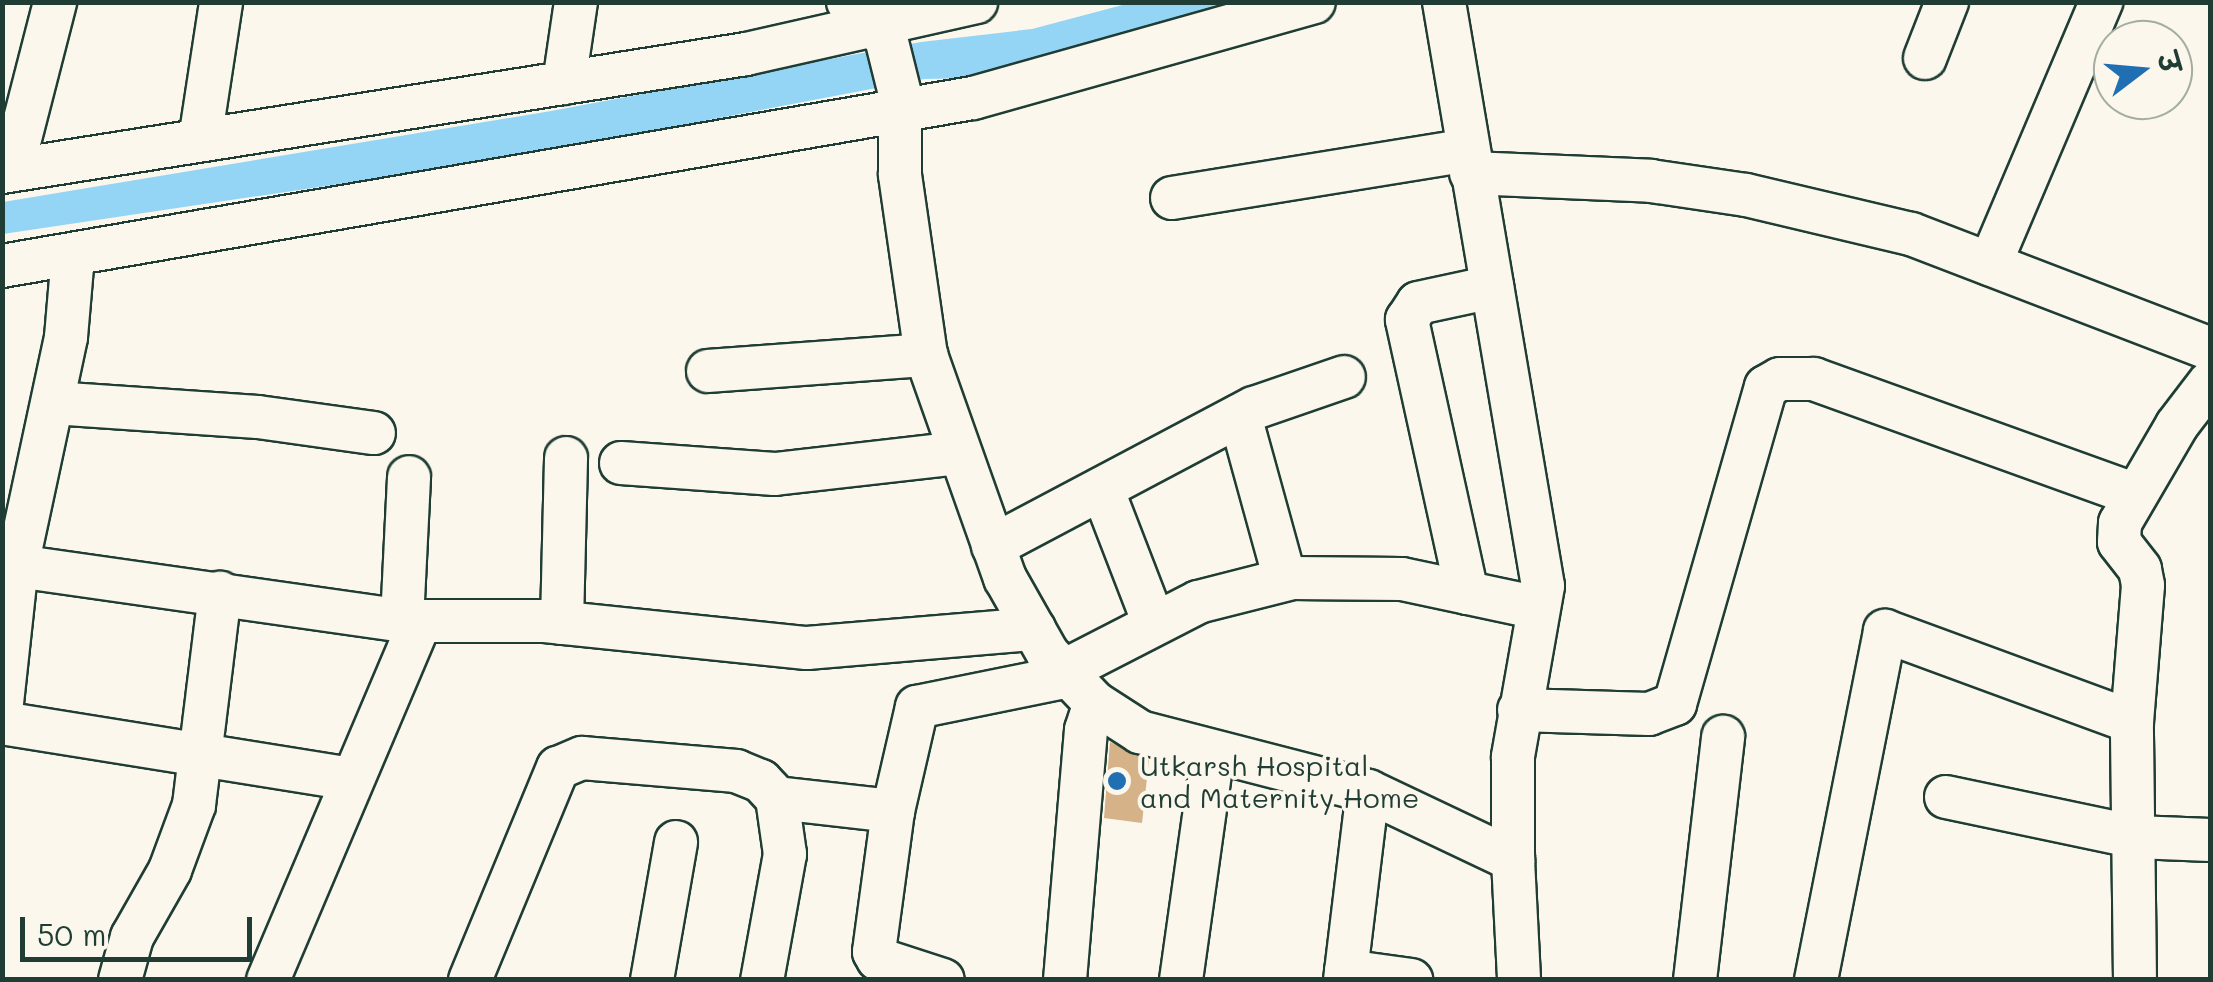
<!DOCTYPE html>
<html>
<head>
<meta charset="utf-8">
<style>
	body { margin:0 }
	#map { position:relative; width:2213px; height:982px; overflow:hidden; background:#fbf7ec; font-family:Mali,"Playpen Sans Deva",sans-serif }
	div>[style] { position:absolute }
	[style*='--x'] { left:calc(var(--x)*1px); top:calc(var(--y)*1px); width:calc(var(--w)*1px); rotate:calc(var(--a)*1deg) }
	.water>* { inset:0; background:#94d5f6 }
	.building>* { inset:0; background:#d5b287 }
	.roads { filter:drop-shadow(2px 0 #1f3d34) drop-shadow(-2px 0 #1f3d34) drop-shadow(0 2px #1f3d34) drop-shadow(0 -2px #1f3d34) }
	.minor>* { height:42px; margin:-21px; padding:0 21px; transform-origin:21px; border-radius:21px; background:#fbf7ec }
	.dots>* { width:28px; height:28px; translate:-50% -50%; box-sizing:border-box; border:5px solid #fbf7ec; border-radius:50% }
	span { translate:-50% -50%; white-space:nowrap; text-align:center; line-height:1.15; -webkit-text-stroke:8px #fbf7ec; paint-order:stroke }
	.poi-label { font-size:28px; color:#1f3d34 }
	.left { translate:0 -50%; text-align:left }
	.frame { position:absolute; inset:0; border:5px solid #1f3d34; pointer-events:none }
	.north { position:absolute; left:2093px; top:20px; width:100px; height:100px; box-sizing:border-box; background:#fbf7ec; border:2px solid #a3ada2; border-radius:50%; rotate:74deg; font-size:28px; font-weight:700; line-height:40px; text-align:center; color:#1f3d34 }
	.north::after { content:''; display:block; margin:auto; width:35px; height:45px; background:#1f6fb2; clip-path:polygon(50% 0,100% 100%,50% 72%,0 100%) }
	.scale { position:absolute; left:20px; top:917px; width:232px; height:45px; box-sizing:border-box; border:5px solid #1f3d34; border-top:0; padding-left:12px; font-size:30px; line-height:35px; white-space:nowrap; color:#1f3d34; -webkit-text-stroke:8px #fbf7ec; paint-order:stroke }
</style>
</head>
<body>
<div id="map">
	<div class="water">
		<div style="clip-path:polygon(1130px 3px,1236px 3px,975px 78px,924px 79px,487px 162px,3px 234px,3px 202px,551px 111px,921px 42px,1032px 29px)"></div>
	</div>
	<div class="building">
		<div style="clip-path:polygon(1110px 742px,1149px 760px,1142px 823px,1104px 818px)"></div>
	</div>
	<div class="roads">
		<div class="minor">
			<div style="--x:848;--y:2;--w:52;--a:43.5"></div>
			<div style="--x:886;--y:38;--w:58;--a:76"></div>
			<div style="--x:900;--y:94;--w:81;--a:90"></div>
			<div style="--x:900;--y:175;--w:182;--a:81.8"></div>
			<div style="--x:926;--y:355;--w:237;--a:70.5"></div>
			<div style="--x:1005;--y:578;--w:87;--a:60.5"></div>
			<div style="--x:1048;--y:654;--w:68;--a:46.2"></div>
			<div style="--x:1095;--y:703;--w:54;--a:32.8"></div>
			<div style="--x:1140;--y:732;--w:236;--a:14.5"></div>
			<div style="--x:1368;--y:791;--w:161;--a:25.4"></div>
			<div style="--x:1513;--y:860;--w:120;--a:87.1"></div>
			<div style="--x:1444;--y:2;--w:592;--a:80.38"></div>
			<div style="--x:1543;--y:586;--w:174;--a:100"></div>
			<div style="--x:1513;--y:757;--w:103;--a:90"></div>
			<div style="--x:1925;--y:58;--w:60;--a:-68.6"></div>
			<div style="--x:564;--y:83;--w:82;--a:-81.6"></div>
			<div style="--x:200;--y:140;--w:140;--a:-81.3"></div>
			<div style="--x:12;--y:170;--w:173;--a:-75.6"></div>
			<div style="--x:2;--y:172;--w:753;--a:-9.01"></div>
			<div style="--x:746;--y:54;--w:236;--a:-12.7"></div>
			<div style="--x:1471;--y:173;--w:180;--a:2.5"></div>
			<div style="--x:1651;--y:181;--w:96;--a:8.4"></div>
			<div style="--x:1746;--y:195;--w:170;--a:13.3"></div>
			<div style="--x:1911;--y:234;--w:320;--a:21"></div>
			<div style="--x:1172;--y:198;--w:299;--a:-9.2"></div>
			<div style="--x:1990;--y:264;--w:285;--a:-67"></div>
			<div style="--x:2;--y:266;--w:985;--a:-9.82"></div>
			<div style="--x:973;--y:98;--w:354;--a:-15.7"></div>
			<div style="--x:708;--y:371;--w:219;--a:-4.2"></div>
			<div style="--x:53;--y:403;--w:205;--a:3.9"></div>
			<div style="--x:258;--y:417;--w:117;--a:7.9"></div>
			<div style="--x:1240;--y:416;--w:169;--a:74.6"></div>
			<div style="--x:621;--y:463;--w:154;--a:4.1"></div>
			<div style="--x:775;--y:474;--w:184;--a:-6.5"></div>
			<div style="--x:1103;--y:491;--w:142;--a:68.9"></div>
			<div style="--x:993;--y:546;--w:295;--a:-27.9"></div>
			<div style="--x:1254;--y:408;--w:95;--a:-19"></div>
			<div style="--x:17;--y:566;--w:389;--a:8.1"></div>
			<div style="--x:402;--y:621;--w:143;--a:0"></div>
			<div style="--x:545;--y:621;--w:263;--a:5.9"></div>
			<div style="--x:807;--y:648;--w:228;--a:-4.8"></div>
			<div style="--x:1467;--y:593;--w:280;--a:-102.4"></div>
			<div style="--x:1407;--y:320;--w:20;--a:-57"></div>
			<div style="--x:1418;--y:303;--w:76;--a:-12.2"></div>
			<div style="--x:402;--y:621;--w:144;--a:-87.2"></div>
			<div style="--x:562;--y:623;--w:165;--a:-88.6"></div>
			<div style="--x:1064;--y:671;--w:151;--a:-27.2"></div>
			<div style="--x:1198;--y:602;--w:97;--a:-14.3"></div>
			<div style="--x:1292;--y:578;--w:110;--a:0.5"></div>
			<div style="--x:1402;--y:579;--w:139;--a:12"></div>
			<div style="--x:2;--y:703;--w:138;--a:-83.8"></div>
			<div style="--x:17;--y:566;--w:234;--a:-77.9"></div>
			<div style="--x:66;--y:337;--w:81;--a:-85.1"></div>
			<div style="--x:1519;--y:710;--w:130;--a:1.8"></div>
			<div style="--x:1649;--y:714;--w:28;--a:-21"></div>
			<div style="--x:1675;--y:704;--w:330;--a:-74"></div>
			<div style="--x:1766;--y:387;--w:16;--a:-30"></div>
			<div style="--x:1780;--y:379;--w:34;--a:0"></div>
			<div style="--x:1814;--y:379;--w:339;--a:19.8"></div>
			<div style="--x:2;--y:723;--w:353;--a:9.1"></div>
			<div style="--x:1946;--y:797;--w:193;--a:11.9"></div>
			<div style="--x:2135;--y:837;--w:75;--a:2.3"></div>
			<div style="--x:777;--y:798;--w:117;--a:6.4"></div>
			<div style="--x:893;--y:811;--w:107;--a:-77"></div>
			<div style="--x:917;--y:707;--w:156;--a:-11.5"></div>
			<div style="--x:893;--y:811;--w:142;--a:97.7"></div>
			<div style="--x:874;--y:952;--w:8;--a:60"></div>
			<div style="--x:878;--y:959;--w:68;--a:17.9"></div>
			<div style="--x:1346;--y:971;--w:66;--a:7.9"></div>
			<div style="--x:120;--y:980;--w:45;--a:-74.4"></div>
			<div style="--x:132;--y:937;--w:77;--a:-60.4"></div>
			<div style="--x:170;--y:870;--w:69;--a:-69.7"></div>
			<div style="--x:194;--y:805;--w:214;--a:-83"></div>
			<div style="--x:268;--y:980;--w:389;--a:-67"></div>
			<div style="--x:470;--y:980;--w:230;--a:-67.5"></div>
			<div style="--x:558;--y:768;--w:26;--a:-23"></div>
			<div style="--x:582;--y:758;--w:155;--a:4.8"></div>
			<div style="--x:736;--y:771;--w:27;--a:22"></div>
			<div style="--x:761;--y:781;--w:23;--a:47"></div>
			<div style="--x:777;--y:798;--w:57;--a:81.9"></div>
			<div style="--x:785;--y:854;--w:128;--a:100.3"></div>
			<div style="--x:652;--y:980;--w:140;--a:-80.1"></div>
			<div style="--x:1065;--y:980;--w:251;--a:-85.2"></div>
			<div style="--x:1086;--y:730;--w:28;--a:-72"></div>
			<div style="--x:1181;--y:980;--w:229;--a:-82"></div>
			<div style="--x:1345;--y:980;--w:190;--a:-83.1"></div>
			<div style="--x:1695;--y:980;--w:245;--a:-83.4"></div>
			<div style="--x:1816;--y:980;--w:356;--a:-78.8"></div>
			<div style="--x:1885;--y:631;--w:263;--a:20.2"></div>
			<div style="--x:2135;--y:980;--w:258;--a:-90.7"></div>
			<div style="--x:2132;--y:722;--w:137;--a:-85.4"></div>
			<div style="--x:2143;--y:585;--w:16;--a:-101"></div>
			<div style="--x:2140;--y:569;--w:34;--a:-128"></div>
			<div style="--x:2119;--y:542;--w:19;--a:-87"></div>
			<div style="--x:2120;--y:523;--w:113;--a:-59.8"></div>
			<div style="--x:2177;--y:425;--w:54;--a:-52.5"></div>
		</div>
	</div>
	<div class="dots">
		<div style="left:1117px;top:781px;background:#1f6fb2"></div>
	</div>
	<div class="poi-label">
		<span class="left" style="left:1140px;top:781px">Utkarsh Hospital<br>and Maternity Home</span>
	</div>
	<div class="frame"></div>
	<div class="north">उ</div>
	<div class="scale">50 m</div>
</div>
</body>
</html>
